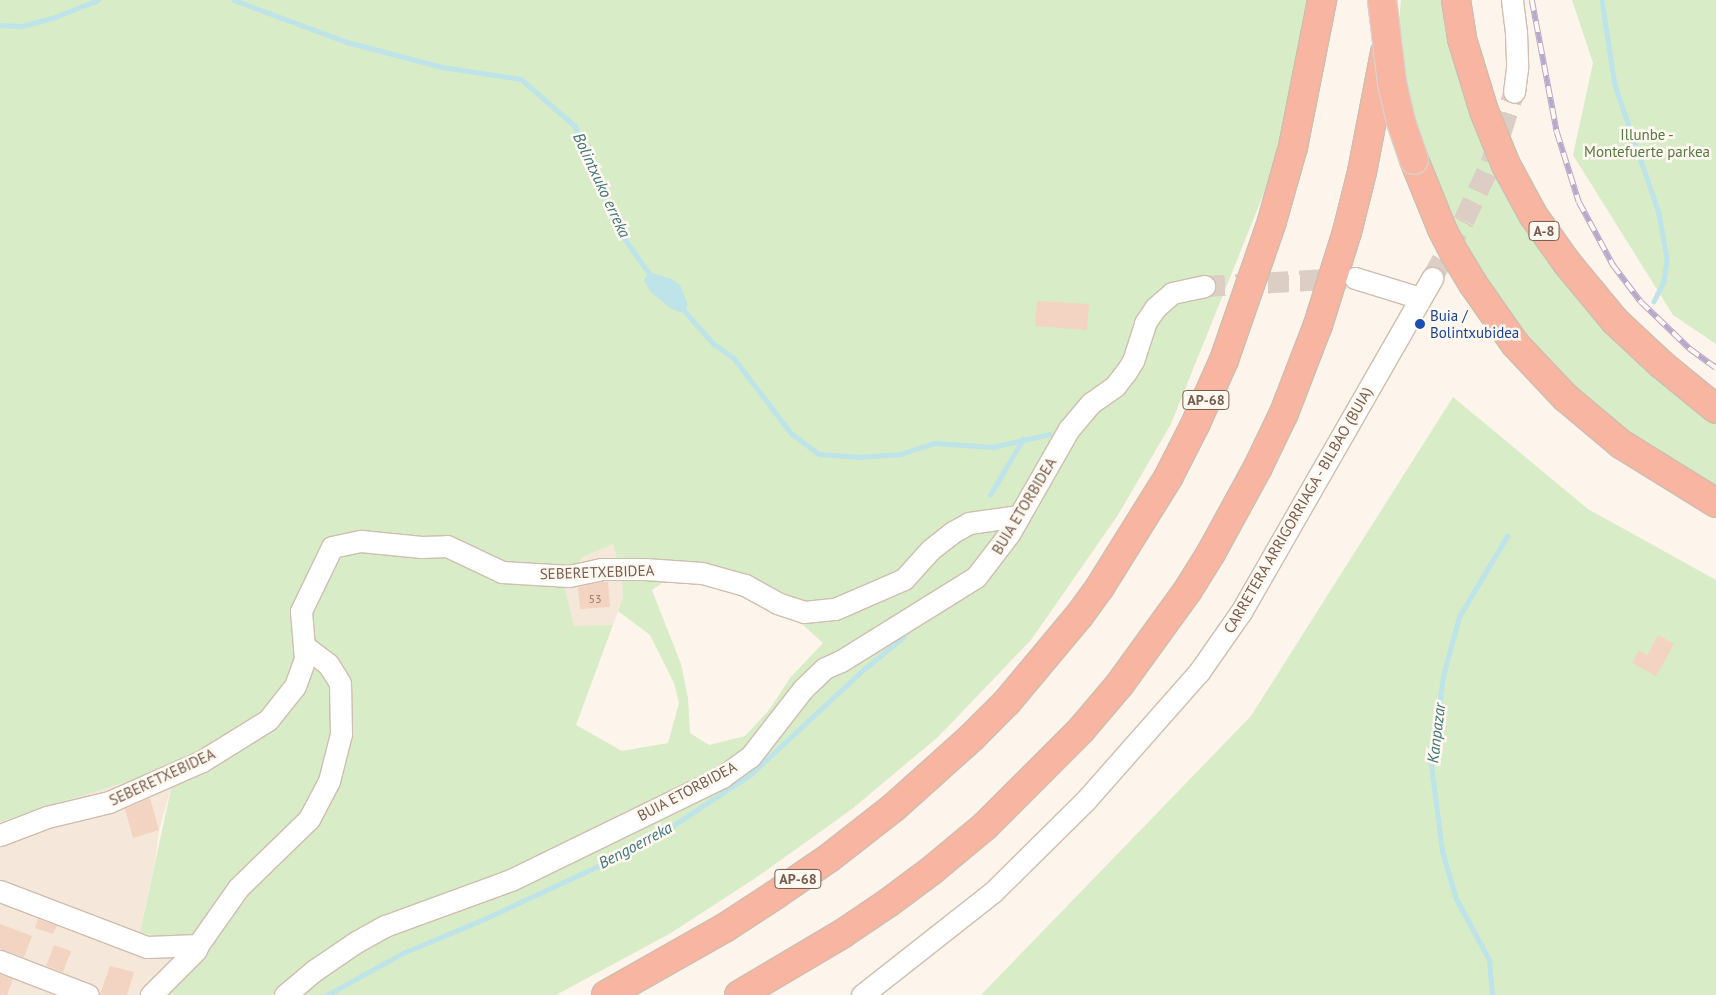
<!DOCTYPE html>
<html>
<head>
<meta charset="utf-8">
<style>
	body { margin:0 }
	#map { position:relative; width:1716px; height:995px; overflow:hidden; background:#fdf5eb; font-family:"PT Sans",sans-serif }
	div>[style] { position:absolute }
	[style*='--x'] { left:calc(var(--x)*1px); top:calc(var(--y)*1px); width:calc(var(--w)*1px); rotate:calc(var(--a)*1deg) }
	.residential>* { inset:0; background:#f5e7d9 }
	.green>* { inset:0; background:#d8ecc8 }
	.water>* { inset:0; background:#bee3e8 }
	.stream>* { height:4.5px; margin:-2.25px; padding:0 2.25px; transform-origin:2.25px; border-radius:2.25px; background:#bee3e8 }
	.building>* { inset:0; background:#f3d3c2 }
	.minor-tunnel>* { height:21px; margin-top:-10.5px; transform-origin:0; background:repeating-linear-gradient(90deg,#dccec4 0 21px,transparent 0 32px) }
	.roads { filter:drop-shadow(1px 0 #d0bdaf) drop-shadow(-1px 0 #d0bdaf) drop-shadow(0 1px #d0bdaf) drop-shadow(0 -1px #d0bdaf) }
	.minor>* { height:21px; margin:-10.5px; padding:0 10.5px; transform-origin:10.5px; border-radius:10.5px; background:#fff }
	.highway>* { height:28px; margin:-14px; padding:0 14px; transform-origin:14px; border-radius:14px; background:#f7b5a2 }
	.rail>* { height:5.5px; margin-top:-2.75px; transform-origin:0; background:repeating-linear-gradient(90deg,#fff9f2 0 11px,#b8a8c9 0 22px); box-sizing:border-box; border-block:1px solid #b8a8c9 }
	.bridges { filter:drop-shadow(1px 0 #d9d1cd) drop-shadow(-1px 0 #d9d1cd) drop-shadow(0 1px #d9d1cd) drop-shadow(0 -1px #d9d1cd) }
	.highway-bridge>* { height:28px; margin:-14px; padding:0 14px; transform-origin:14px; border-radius:14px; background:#f7b5a2 }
	.dots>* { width:14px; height:14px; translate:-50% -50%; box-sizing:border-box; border:2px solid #fff9f2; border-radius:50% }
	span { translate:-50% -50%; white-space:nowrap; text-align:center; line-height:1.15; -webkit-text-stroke:5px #fff9f2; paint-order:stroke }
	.number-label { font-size:12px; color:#98796a }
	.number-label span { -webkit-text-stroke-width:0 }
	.shield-label span { padding:1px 4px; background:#fff9f2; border:1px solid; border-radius:4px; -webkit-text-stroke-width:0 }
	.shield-label { font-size:14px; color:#795b4d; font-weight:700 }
	.park-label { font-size:15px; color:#547941 }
	.transit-label { font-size:15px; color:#164399 }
	.left { translate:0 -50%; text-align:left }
	.street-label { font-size:15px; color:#795b4d }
	.water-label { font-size:16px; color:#40767e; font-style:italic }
</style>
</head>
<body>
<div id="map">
	<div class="residential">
		<div style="clip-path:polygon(613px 544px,622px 579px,623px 597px,613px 625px,574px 627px,564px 584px,583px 557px)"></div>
		<div style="clip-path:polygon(177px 765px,159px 831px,155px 861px,140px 931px,207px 945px,152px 995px,0 995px,0 822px)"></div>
	</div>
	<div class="green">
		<div style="clip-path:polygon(evenodd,0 0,1308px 0,1289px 107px,1264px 193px,1171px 424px,1118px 515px,1031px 640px,938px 737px,852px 809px,757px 877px,671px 933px,556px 995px,283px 995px,280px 991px,272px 995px,152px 995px,206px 945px,140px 932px,176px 766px,0 822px,0 0,613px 544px,622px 579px,623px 597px,618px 611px,650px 635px,674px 683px,679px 703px,668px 743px,622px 751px,576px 725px,613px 625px,574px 626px,564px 584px,583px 557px,613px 544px,0 0,671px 577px,703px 581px,737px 593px,803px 625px,823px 643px,790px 678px,769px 710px,745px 736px,709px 745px,690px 733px,688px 698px,681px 664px,652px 590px,671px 577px)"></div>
		<div style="clip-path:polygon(1401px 0,1445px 0,1527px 214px,1716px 420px,1716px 490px,1633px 440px,1555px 373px,1488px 284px,1443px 199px,1425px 154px,1408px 97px,1398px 31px)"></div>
		<div style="clip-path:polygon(1572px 0,1716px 0,1716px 344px,1673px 315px,1573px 155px,1593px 63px)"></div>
		<div style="clip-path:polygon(1453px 397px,1588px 509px,1716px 580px,1716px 995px,981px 995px,1251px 716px)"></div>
	</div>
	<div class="water">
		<div style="clip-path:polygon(649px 272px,672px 279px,680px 285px,688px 305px,685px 311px,679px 312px,670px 308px,650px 291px,644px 280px)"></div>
	</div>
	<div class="stream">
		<div style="--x:234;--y:0;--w:121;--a:20.4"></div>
		<div style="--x:347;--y:42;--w:98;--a:14.7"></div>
		<div style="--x:442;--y:67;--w:80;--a:8.6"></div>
		<div style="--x:521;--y:79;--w:72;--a:41"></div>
		<div style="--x:575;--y:126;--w:112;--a:67.3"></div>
		<div style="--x:618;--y:229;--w:57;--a:54.9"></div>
		<div style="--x:1602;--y:0;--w:86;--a:81.3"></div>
		<div style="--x:1615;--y:85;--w:135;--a:71"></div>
		<div style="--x:1659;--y:213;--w:47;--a:80.1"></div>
		<div style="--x:1667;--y:259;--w:23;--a:97"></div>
		<div style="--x:1664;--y:282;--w:22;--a:117"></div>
		<div style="--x:0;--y:25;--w:22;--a:3"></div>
		<div style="--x:22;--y:26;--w:34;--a:-15"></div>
		<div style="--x:55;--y:17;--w:46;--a:-21.6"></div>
		<div style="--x:682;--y:308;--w:47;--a:48.5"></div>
		<div style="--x:713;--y:343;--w:26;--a:36"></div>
		<div style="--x:734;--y:358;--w:94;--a:52.8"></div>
		<div style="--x:791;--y:433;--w:35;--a:37"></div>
		<div style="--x:819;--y:454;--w:39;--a:4"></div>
		<div style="--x:858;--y:457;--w:43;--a:-4"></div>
		<div style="--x:901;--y:454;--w:36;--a:-18"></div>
		<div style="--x:935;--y:443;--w:58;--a:3.9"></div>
		<div style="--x:993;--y:447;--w:58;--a:-12.8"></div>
		<div style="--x:990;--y:495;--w:65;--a:-59.5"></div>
		<div style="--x:327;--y:995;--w:87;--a:-28.9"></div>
		<div style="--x:403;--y:953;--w:86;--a:-22.7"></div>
		<div style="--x:482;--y:920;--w:142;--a:-24.9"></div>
		<div style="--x:611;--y:860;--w:68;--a:-28.8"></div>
		<div style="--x:671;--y:827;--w:95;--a:-33.4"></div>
		<div style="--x:750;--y:775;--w:156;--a:-42.9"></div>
		<div style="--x:864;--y:669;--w:51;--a:-38.7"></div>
		<div style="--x:1492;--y:995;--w:35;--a:-95"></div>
		<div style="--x:1489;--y:960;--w:69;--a:-118.4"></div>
		<div style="--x:1456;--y:899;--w:50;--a:-106.3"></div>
		<div style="--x:1442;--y:851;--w:87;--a:-97.3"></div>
		<div style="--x:1431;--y:765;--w:90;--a:-82.3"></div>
		<div style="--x:1443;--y:676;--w:61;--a:-74.8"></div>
		<div style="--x:1459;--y:617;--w:94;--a:-59.3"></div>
	</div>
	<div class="building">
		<div style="clip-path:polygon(1037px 301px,1089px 304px,1087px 330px,1035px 326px)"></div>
		<div style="clip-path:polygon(602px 582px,608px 582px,610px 607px,580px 609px,578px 587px)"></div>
		<div style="clip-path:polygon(1658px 635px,1674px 644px,1656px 676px,1632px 663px,1639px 650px,1647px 655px)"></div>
		<div style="clip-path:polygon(150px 798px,159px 830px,133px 838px,125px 809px)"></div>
		<div style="clip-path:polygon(38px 919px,57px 926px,53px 934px,35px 928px)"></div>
		<div style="clip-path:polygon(0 924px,32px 936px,24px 957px,0 949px)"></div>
		<div style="clip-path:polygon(54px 945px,71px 951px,63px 972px,46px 966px)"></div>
		<div style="clip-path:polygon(110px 966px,134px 972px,127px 995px,100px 995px)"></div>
		<div style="clip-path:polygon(0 974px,13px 979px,7px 995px,0 995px)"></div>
	</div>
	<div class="minor-tunnel">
		<div style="--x:1432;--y:278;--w:66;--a:-61.1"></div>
		<div style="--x:1464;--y:220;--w:63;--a:-64.7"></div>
		<div style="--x:1491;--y:163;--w:75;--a:-72.1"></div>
		<div style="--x:1204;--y:286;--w:142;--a:-3.2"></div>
	</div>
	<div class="roads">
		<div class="minor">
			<div style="--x:1512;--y:0;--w:32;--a:83"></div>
			<div style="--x:1516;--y:32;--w:36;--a:88"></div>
			<div style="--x:1517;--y:68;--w:24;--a:97"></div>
			<div style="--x:1355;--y:278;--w:68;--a:17.1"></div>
			<div style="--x:0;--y:835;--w:50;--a:-21"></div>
			<div style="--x:47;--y:817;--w:64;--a:-13.6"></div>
			<div style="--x:109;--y:802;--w:102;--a:-23.8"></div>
			<div style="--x:202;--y:761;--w:78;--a:-31.8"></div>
			<div style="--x:268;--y:720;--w:43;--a:-51.5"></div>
			<div style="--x:295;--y:686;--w:29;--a:-70"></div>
			<div style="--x:305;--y:659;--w:48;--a:-94.8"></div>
			<div style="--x:301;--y:611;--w:71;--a:-64.2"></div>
			<div style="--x:332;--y:547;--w:30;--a:-12"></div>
			<div style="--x:361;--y:541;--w:61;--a:5.6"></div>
			<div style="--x:422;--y:547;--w:25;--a:-2"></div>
			<div style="--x:447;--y:546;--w:61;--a:25.3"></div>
			<div style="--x:502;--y:572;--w:67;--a:3.4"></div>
			<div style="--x:569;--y:576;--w:33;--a:-12"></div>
			<div style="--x:601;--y:569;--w:44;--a:0"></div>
			<div style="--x:645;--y:569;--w:57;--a:4"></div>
			<div style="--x:702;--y:573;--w:45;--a:15.6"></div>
			<div style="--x:745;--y:585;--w:37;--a:29"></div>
			<div style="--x:777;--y:603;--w:28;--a:18"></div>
			<div style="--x:804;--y:612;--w:31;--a:-6"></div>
			<div style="--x:835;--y:609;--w:75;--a:-23.5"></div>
			<div style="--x:904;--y:579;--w:39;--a:-48"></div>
			<div style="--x:930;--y:550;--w:29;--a:-38"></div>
			<div style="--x:953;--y:532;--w:18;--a:-29"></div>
			<div style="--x:969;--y:523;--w:49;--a:-8.1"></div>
			<div style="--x:0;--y:891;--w:157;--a:20.9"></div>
			<div style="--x:147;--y:947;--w:51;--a:-2.2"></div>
			<div style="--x:198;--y:945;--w:5;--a:112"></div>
			<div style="--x:196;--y:950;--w:64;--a:135"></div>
			<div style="--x:198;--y:945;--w:70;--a:-54.9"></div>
			<div style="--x:238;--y:888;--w:99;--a:-44.2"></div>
			<div style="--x:309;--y:819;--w:43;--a:-62.2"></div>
			<div style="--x:329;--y:781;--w:49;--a:-75.7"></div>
			<div style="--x:341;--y:734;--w:51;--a:-91.1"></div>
			<div style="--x:340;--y:683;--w:22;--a:-122"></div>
			<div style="--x:328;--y:664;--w:30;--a:-143"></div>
			<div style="--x:0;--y:961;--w:94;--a:21.1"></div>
			<div style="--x:285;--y:995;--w:39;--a:-40"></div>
			<div style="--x:315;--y:970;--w:50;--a:-34.3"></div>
			<div style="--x:356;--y:942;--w:33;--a:-29"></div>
			<div style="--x:385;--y:926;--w:134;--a:-20.1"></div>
			<div style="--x:511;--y:880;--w:235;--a:-26"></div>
			<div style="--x:722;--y:777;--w:34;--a:-36"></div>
			<div style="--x:750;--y:757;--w:86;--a:-52.1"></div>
			<div style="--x:803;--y:689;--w:30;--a:-44"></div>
			<div style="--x:825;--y:668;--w:17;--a:-24"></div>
			<div style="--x:841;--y:661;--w:159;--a:-31.9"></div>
			<div style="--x:976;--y:577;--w:54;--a:-52.5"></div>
			<div style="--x:1009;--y:534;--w:121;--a:-60.3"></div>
			<div style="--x:1069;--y:429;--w:34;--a:-50"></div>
			<div style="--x:1091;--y:403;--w:29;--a:-35"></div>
			<div style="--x:1115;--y:386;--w:18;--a:-52"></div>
			<div style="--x:1126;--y:372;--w:13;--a:-58"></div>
			<div style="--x:1133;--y:361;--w:40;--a:-72"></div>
			<div style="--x:1145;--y:323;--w:18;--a:-56"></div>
			<div style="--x:1155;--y:308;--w:23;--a:-41"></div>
			<div style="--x:1172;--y:293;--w:33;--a:-12"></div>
			<div style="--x:862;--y:995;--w:167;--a:-38.2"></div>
			<div style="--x:993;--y:892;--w:131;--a:-44.7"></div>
			<div style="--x:1086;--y:800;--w:171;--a:-48.6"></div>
			<div style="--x:1199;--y:672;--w:73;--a:-55"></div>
			<div style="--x:1241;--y:612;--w:385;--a:-60.2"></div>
		</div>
		<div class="highway">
			<div style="--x:1456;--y:0;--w:39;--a:81"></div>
			<div style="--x:1462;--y:39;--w:75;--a:73"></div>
			<div style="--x:1484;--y:111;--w:58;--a:67.8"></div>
			<div style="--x:1506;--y:165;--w:57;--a:61.6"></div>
			<div style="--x:1533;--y:215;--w:59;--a:54.7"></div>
			<div style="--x:1567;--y:263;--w:75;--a:50.4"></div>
			<div style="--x:1615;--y:321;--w:63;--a:43.1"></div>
			<div style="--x:1661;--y:364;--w:71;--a:39.3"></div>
			<div style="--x:1414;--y:160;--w:74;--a:67.9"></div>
			<div style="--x:1442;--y:229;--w:28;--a:63"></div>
			<div style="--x:1455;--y:254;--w:35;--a:59"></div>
			<div style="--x:1473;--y:284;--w:73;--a:55"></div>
			<div style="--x:1515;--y:344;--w:73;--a:46.7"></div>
			<div style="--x:1565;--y:397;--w:73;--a:40"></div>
			<div style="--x:1621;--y:444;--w:112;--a:31.8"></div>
			<div style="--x:606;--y:995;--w:138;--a:-29.5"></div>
			<div style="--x:726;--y:927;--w:59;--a:-33.1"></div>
			<div style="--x:775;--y:895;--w:65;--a:-34.4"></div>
			<div style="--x:829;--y:858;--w:81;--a:-38"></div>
			<div style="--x:893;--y:808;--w:106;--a:-41.9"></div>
			<div style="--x:972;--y:737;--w:49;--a:-45"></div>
			<div style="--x:1007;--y:702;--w:112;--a:-50.1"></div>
			<div style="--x:1079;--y:616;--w:36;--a:-54"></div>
			<div style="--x:1100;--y:587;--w:131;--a:-58.1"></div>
			<div style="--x:1169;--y:476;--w:57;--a:-63"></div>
			<div style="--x:1195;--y:425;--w:71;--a:-66"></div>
			<div style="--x:1224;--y:360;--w:147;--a:-70.9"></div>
			<div style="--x:1272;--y:221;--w:77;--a:-74.2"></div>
			<div style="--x:1293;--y:147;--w:150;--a:-78.8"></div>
			<div style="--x:739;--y:995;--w:120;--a:-30.6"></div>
			<div style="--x:842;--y:934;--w:55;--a:-34"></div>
			<div style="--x:888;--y:903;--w:54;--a:-36.7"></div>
			<div style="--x:931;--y:871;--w:70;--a:-39.8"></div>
			<div style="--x:985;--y:826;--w:136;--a:-45"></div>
			<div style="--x:1081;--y:730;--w:60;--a:-49.7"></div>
			<div style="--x:1120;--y:684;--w:116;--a:-54.1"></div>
			<div style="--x:1188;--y:590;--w:44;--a:-58.1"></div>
			<div style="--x:1211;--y:553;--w:98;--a:-61.3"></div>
			<div style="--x:1258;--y:467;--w:60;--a:-64.3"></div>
			<div style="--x:1284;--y:413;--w:94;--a:-68.9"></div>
			<div style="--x:1318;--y:325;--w:97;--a:-72.7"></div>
			<div style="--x:1347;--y:232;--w:62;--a:-76"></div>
			<div style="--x:1362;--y:172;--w:122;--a:-79.1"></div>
		</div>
	</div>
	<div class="rail">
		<div style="--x:1532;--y:0;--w:134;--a:79.3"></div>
		<div style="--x:1557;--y:132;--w:73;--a:72.6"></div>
		<div style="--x:1579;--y:202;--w:72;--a:61.6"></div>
		<div style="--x:1613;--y:265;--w:46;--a:52.9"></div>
		<div style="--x:1641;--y:302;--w:68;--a:43.8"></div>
		<div style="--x:1690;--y:349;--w:32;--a:36"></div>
	</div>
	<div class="bridges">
		<div class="highway-bridge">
			<div style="--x:1382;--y:0;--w:84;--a:83.1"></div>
			<div style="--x:1392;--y:83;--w:40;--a:77"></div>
			<div style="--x:1401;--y:122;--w:40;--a:71.1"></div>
		</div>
	</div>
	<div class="dots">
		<div style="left:1420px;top:324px;background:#1a4fb4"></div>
	</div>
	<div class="number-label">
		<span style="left:595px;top:599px">53</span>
	</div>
	<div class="shield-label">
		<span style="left:1544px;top:231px">A-8</span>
		<span style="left:1206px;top:400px">AP-68</span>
		<span style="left:798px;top:879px">AP-68</span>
	</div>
	<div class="park-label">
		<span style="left:1647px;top:143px">Illunbe -<br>Montefuerte parkea</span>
	</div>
	<div class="transit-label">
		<span class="left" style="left:1430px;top:324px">Buia /<br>Bolintxubidea</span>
	</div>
	<div class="street-label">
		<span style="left:1024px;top:506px;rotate:-59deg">BUIA ETORBIDEA</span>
		<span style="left:1298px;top:510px;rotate:-60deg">CARRETERA ARRIGORRIAGA - BILBAO (BUIA)</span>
		<span style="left:597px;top:572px;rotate:-2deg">SEBERETXEBIDEA</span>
		<span style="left:162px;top:777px;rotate:-25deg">SEBERETXEBIDEA</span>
		<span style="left:687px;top:791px;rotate:-28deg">BUIA ETORBIDEA</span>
	</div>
	<div class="water-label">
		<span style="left:602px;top:185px;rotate:65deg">Bolintxuko erreka</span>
		<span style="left:1436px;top:733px;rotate:-83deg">Kanpazar</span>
		<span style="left:635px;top:845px;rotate:-28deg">Bengoerreka</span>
	</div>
</div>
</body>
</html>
